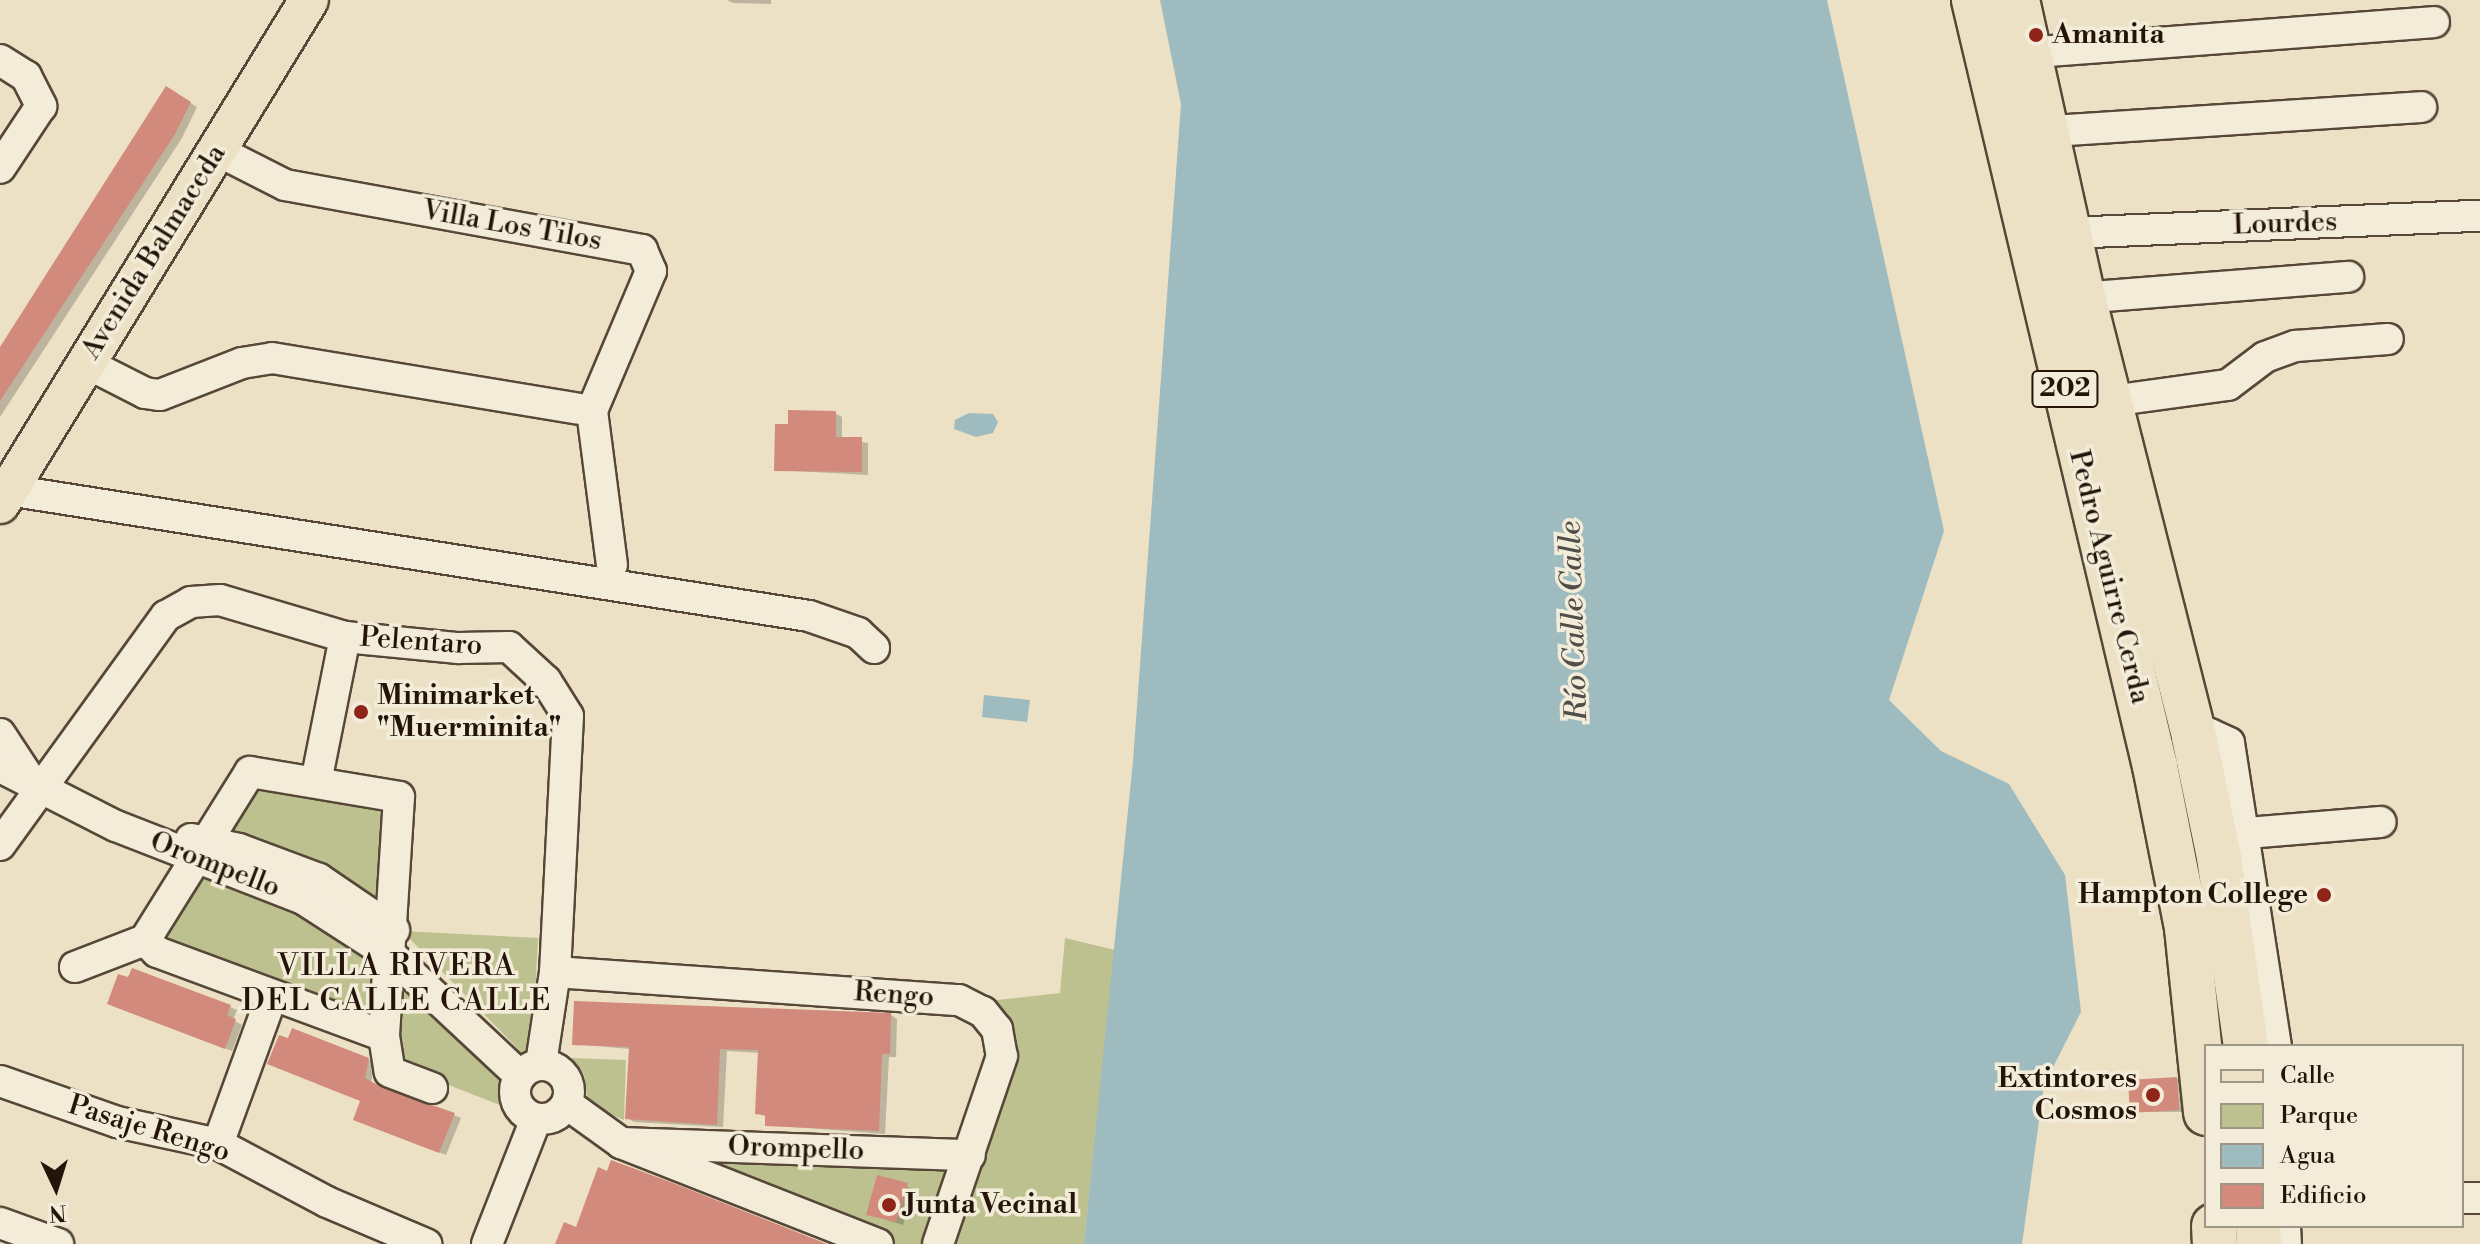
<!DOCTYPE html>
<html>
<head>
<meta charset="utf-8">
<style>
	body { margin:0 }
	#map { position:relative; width:2480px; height:1244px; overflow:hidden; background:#ece1c4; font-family:"Libre Bodoni",serif }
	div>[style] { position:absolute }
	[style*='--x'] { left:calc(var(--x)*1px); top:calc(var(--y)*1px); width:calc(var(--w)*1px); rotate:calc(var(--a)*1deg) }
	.green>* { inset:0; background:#bdc190 }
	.water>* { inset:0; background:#9ebbbf }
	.shadow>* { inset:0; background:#0003 }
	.building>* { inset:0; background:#d18a7b }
	.roads { filter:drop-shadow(2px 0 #564738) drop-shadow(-2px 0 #564738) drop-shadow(0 2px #564738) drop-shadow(0 -2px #564738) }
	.minor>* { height:30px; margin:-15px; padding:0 15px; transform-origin:15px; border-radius:15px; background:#f3ecd9 }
	.minor>.ring { margin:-15px; padding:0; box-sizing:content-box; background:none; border:30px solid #f3ecd9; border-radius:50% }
	.major>* { height:38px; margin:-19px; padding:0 19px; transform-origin:19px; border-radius:19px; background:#ece1c4 }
	.highway>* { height:44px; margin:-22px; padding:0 22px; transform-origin:22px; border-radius:22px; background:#ece1c4 }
	.dots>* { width:22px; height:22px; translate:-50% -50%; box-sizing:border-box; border:4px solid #f3ecd9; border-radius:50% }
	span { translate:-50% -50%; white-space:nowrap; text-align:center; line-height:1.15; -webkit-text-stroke:7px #f3ecd9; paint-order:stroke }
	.shield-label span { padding:2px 6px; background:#f3ecd9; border:2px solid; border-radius:6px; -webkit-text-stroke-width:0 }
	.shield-label { font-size:26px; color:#241409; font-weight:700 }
	.poi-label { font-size:28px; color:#241409; font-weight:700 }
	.left { translate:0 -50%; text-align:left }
	.right { translate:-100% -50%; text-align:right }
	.street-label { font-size:28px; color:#241409 }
	.water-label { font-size:30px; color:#4f4e49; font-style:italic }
	.neighbourhood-label { font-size:30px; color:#241409; letter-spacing:2px }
	.legend { position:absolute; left:2204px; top:1044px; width:260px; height:184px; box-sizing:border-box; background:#f3ecd9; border:2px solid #a09686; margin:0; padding:10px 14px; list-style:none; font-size:24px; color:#241409 }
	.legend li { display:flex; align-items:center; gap:16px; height:40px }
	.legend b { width:40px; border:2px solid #a09686 }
	.north { position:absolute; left:16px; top:1148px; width:80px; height:80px; -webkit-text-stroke:6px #f3ecd9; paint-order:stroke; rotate:176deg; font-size:22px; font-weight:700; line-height:32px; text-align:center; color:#241409 }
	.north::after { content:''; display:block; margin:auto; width:28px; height:36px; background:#241409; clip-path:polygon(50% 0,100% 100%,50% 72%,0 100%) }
</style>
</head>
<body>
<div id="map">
	<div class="green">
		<div style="clip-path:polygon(255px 785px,389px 806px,384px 914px,223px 841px)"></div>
		<div style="clip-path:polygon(198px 869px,277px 896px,382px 960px,377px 1026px,264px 984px,156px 935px)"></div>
		<div style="clip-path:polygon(402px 931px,538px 938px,532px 1055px,526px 1057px)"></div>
		<div style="clip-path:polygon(1065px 938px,1115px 950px,1084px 1244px,951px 1244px,1014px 1056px,988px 1001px,1060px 993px)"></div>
		<div style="clip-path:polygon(412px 986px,507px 1079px,510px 1109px,400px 1066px,395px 1027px,400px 995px)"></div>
		<div style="clip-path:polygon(571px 1058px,626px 1060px,624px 1120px,588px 1105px,584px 1074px)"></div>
		<div style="clip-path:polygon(706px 1153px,938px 1162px,946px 1176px,926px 1244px,896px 1244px,700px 1166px)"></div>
	</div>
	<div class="water">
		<div style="clip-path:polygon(1160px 0,1827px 0,1944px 531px,1889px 700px,1941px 751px,2009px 784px,2065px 875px,2081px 1012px,2044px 1085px,2022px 1244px,1084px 1244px,1133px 761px,1181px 104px)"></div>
		<div style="clip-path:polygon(969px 413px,993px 414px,998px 422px,993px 433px,976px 437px,954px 429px,955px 420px)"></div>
		<div style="clip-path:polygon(984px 695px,1030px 700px,1027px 722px,982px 717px)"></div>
	</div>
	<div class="shadow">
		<div style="clip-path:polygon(727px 0,771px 0,771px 4px,733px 3px)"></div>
		<div style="clip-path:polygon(166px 88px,197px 107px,182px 138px,0 417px,0 349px)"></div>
		<div style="clip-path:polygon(835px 413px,842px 417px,842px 439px,868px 443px,868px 475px,776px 470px,790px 426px)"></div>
		<div style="clip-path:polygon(116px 1007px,230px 1007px,237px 1010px,233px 1020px,242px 1025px,232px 1051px)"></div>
		<div style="clip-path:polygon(891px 1015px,897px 1019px,896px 1057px,889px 1057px,885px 1134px,767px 1125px,767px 1117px,757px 1113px,760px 1053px,727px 1051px,723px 1127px,634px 1122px,627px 1118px,630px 1049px,574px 1044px)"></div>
		<div style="clip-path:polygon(369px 1060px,375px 1064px,371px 1082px,461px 1118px,446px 1155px,362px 1122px,362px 1101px,276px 1067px)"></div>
		<div style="clip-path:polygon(2177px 1079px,2183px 1083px,2185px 1112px,2132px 1112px)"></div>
		<div style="clip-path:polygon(878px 1177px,914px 1189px,903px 1225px,868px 1214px)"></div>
	</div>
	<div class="building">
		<div style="clip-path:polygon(166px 86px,191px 102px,175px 134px,0 401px,0 347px)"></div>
		<div style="clip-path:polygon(788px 410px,836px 411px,836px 437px,862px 437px,862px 472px,774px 471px,775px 424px,788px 424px)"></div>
		<div style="clip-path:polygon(132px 968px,231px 1005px,227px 1015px,236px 1019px,225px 1049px,107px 1004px,118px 974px,128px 977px)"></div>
		<div style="clip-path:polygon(574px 1001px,891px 1013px,890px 1054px,882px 1054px,879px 1131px,765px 1126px,765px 1115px,755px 1114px,758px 1050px,720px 1049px,717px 1125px,625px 1119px,629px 1047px,572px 1045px)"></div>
		<div style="clip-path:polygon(292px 1028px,369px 1058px,365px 1078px,383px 1088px,455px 1113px,439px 1153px,353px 1120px,360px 1101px,267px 1064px,279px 1035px,288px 1038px)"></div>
		<div style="clip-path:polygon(2177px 1077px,2179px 1110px,2130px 1113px,2128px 1080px)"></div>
		<div style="clip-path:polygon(611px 1160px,673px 1183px,827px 1244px,555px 1244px,564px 1222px,576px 1227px,598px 1167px,607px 1171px)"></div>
		<div style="clip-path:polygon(877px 1175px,908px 1183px,896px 1222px,866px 1215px)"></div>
	</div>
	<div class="roads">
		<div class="minor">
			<div style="--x:2050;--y:51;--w:385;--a:-4.3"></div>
			<div style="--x:0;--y:60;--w:31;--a:32"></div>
			<div style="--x:26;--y:76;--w:34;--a:63"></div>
			<div style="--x:41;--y:106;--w:74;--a:123.5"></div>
			<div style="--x:2067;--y:130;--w:355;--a:-3.7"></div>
			<div style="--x:216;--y:150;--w:77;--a:26.9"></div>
			<div style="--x:285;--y:185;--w:363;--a:10.3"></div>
			<div style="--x:642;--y:250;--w:23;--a:67"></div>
			<div style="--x:651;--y:271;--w:152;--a:112.9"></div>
			<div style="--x:592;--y:411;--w:155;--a:82.6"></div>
			<div style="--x:2091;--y:232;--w:389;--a:-2.4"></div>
			<div style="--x:2104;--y:296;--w:245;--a:-4.5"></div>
			<div style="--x:86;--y:363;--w:66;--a:27"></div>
			<div style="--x:145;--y:393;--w:15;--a:8"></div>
			<div style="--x:160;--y:395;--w:88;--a:-21.3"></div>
			<div style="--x:242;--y:363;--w:30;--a:-9"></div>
			<div style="--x:272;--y:358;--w:324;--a:9.4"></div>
			<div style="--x:2111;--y:401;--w:118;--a:-7.8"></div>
			<div style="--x:2228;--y:385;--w:46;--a:-37.1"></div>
			<div style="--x:2265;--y:357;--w:33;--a:-20"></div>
			<div style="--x:2296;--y:346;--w:92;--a:-4.4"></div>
			<div style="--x:8;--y:490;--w:811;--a:8.94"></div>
			<div style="--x:809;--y:616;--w:52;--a:19.1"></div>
			<div style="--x:858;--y:633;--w:22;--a:43"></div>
			<div style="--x:0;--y:734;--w:64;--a:56.6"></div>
			<div style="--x:2194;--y:737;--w:16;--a:-11"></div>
			<div style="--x:2210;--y:734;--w:21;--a:25"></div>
			<div style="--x:2229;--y:743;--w:307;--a:81.2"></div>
			<div style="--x:0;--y:767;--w:130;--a:27"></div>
			<div style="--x:116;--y:826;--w:201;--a:21.3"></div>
			<div style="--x:303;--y:899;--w:107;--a:32.8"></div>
			<div style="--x:393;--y:957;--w:174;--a:43.1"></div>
			<div style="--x:316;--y:782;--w:148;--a:-78.7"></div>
			<div style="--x:2247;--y:833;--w:134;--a:-4.7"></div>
			<div style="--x:191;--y:839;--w:49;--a:11.8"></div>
			<div style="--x:239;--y:849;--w:85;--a:20.6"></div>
			<div style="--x:319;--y:879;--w:91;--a:34.2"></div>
			<div style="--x:0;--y:845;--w:283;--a:-54.1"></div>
			<div style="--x:166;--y:616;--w:29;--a:-29"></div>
			<div style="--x:191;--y:602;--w:29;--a:-4"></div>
			<div style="--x:220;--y:600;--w:130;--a:16.5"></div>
			<div style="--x:345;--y:637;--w:114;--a:5.6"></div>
			<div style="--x:458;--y:648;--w:51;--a:-1.1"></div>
			<div style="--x:509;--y:647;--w:50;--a:42.6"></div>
			<div style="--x:546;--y:681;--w:41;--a:57.8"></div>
			<div style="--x:568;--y:716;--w:256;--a:92.9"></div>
			<div style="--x:555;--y:972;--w:93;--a:98.7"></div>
			<div style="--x:75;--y:967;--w:75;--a:-21.1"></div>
			<div style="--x:555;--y:972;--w:405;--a:4"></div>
			<div style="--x:959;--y:1000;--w:27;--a:27"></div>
			<div style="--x:983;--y:1012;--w:22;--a:51"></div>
			<div style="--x:997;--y:1029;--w:27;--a:80"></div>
			<div style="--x:1002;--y:1056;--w:199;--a:108.8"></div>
			<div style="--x:384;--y:1036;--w:242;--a:-159.7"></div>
			<div style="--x:157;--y:952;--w:17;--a:-135"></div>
			<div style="--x:145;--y:940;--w:198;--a:-58"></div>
			<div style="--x:250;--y:772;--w:151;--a:9.5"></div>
			<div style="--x:399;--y:797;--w:239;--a:93.6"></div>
			<div style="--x:384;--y:1036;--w:36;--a:81"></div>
			<div style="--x:390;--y:1072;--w:45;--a:20.9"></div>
			<div class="ring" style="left:515px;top:1065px;width:24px;height:24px"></div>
			<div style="--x:0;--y:1081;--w:124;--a:19.3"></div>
			<div style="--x:117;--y:1122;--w:103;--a:12.3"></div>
			<div style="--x:218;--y:1144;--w:123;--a:28"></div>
			<div style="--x:327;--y:1202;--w:108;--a:23"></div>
			<div style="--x:567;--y:1104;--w:67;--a:35.8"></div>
			<div style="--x:621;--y:1143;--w:276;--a:21.5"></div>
			<div style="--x:621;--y:1143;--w:349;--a:2"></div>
			<div style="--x:218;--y:1144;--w:155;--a:-70"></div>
			<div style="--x:2462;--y:1198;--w:18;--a:0"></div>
			<div style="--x:0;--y:1223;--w:62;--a:19.9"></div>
			<div style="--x:2285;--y:1226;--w:18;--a:87"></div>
			<div style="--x:487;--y:1244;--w:134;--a:-68.6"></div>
		</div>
		<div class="major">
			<div style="--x:0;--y:504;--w:591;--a:-58.49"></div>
		</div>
		<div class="highway">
			<div style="--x:1974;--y:0;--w:787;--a:76.71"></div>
			<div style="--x:2155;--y:766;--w:165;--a:78.8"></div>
			<div style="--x:2187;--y:928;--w:186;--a:84.1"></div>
			<div style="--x:2017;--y:0;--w:308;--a:77.5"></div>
			<div style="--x:2084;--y:301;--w:450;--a:75.8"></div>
			<div style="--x:2194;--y:737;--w:123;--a:78.2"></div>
			<div style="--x:2219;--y:857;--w:191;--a:81.9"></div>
			<div style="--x:2214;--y:1226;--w:18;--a:87"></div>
			<div style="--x:2258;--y:1226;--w:18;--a:87"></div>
		</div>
	</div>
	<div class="dots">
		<div style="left:2036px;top:35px;background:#8f2418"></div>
		<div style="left:361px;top:712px;background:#8f2418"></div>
		<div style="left:2324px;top:895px;background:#8f2418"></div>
		<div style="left:2153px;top:1095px;background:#8f2418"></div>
		<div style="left:889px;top:1205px;background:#8f2418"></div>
	</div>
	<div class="shield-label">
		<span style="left:2065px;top:389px">202</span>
	</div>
	<div class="poi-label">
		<span class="left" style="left:2052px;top:35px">Amanita</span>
		<span class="left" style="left:377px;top:712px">Minimarket<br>"Muerminita"</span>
		<span class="right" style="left:2308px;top:895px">Hampton College</span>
		<span class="right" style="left:2137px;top:1095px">Extintores<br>Cosmos</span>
		<span class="left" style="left:905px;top:1205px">Junta Vecinal</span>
	</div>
	<div class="street-label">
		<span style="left:2285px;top:224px;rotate:-2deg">Lourdes</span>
		<span style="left:512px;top:226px;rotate:10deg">Villa Los Tilos</span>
		<span style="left:154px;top:252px;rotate:-58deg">Avenida Balmaceda</span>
		<span style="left:2109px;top:577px;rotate:76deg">Pedro Aguirre Cerda</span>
		<span style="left:421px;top:642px;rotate:4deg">Pelentaro</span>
		<span style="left:215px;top:865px;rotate:21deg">Orompello</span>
		<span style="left:894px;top:995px;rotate:4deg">Rengo</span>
		<span style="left:149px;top:1129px;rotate:17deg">Pasaje Rengo</span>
		<span style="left:796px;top:1149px;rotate:2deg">Orompello</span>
	</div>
	<div class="water-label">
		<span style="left:1574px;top:621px;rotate:-92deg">Río Calle Calle</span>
	</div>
	<div class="neighbourhood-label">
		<span style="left:397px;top:983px">VILLA RIVERA<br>DEL CALLE CALLE</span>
	</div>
	<ul class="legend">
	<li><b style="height:10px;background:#ece1c4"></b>Calle</li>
	<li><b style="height:22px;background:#bdc190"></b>Parque</li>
	<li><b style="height:22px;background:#9ebbbf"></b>Agua</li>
	<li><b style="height:22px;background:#d18a7b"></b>Edificio</li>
	</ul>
	<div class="north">N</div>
</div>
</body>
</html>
